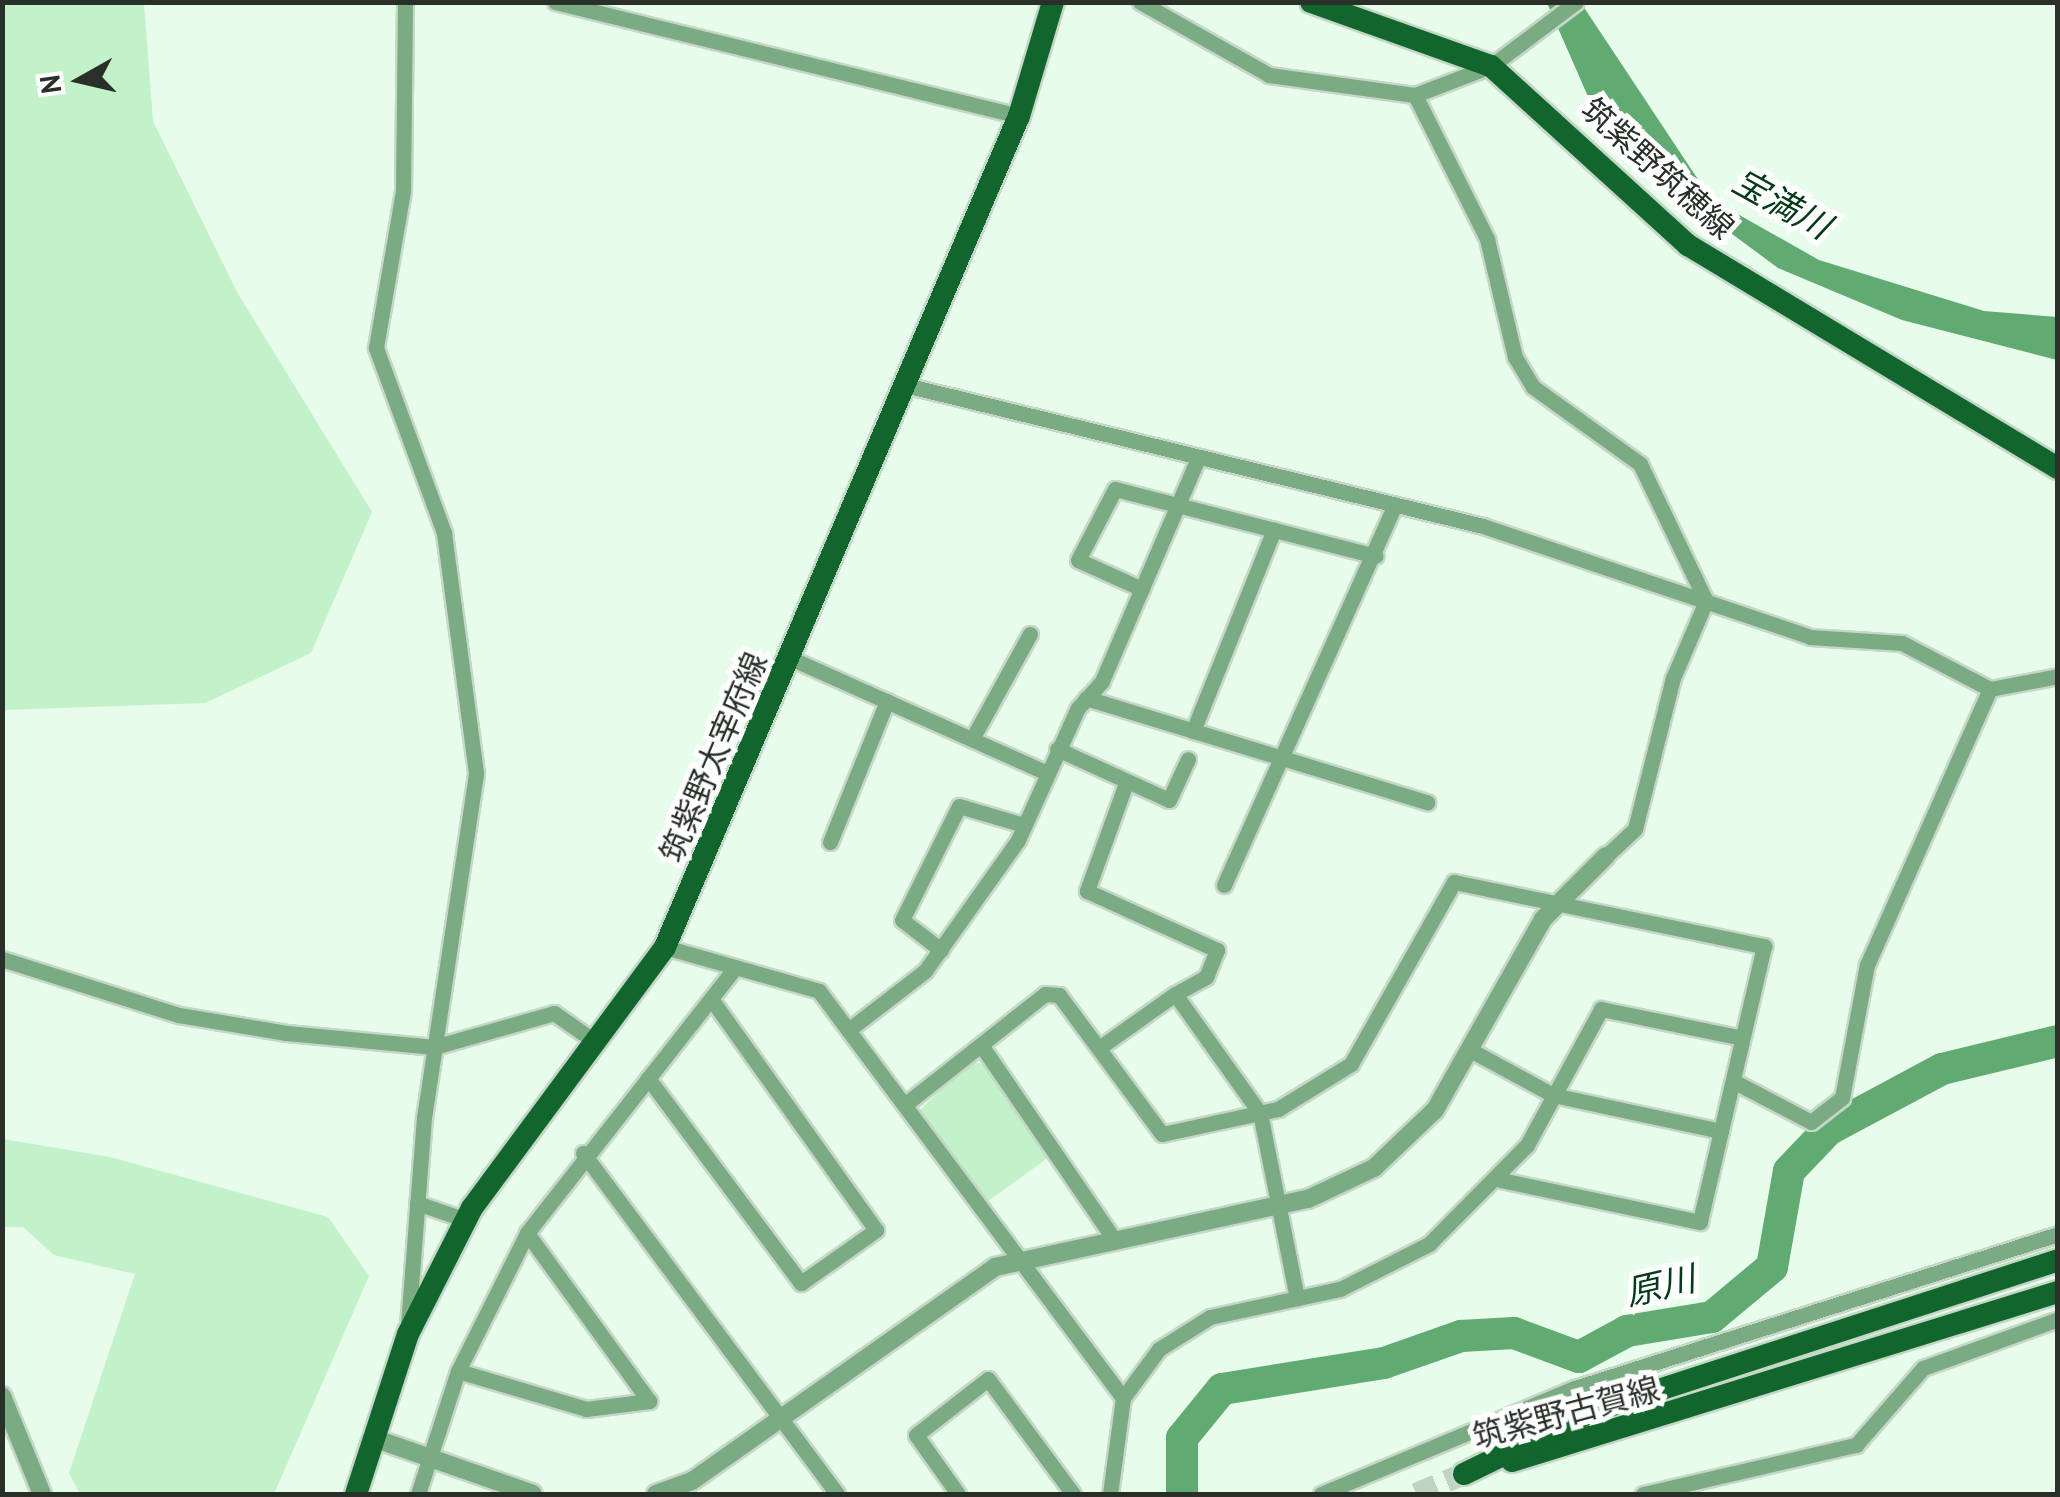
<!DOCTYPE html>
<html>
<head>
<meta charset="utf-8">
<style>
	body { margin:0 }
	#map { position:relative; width:2060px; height:1497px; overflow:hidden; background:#e7fcea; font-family:"PT Sans","Noto Sans JP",sans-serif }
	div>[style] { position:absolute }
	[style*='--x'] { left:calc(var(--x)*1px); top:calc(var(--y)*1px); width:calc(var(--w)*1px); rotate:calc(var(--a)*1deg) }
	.green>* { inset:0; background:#c3f1ca }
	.water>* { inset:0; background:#61aa71 }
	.river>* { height:32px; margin:-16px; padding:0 16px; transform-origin:16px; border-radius:16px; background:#61aa71 }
	.primary-tunnel>* { height:22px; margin-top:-11px; transform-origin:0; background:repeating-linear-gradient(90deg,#c1d3c3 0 22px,transparent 0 33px) }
	.roads { filter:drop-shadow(2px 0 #c5d7c7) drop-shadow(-2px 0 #c5d7c7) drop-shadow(0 2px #c5d7c7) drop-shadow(0 -2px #c5d7c7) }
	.minor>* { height:15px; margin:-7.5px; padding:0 7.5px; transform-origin:7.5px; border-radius:7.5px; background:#7aab83 }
	.tertiary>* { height:18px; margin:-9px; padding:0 9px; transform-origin:9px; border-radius:9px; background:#7aab83 }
	.primary>* { height:22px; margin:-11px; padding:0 11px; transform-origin:11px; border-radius:11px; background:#11662e }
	span { translate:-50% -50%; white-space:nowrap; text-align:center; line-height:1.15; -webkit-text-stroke:10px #fff; paint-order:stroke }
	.street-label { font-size:32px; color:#283029 }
	.water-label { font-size:35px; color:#013b16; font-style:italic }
	.frame { position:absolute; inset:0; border:5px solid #283029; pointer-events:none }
	.north { position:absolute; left:30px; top:30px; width:100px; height:100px; -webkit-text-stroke:8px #fff; paint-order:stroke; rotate:262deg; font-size:28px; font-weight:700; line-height:40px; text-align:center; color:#283029 }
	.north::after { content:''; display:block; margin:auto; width:35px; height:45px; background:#283029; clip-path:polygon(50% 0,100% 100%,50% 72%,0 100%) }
</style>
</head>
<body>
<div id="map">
	<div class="green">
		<div style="clip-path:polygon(2px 3px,144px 3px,153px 121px,237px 292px,372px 512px,311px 653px,205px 703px,3px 710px)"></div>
		<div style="clip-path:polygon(970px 1062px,983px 1064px,1049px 1157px,987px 1202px,920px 1110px)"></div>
		<div style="clip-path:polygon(3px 1139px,110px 1157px,328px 1217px,369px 1276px,274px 1494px,80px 1494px,69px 1473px,135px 1274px,54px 1255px,23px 1227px,3px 1227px)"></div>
	</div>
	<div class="water">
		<div style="clip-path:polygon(1547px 3px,1581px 3px,1711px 199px,1819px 260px,1984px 311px,2057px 317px,2057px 360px,1902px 320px,1778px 268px,1608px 142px)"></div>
	</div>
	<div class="river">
		<div style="--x:1182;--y:1494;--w:56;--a:-90"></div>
		<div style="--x:1182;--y:1438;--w:63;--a:-50.8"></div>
		<div style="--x:1222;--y:1389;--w:164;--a:-9.1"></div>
		<div style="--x:1384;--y:1363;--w:82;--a:-19.3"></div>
		<div style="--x:1461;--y:1336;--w:53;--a:-3.2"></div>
		<div style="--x:1514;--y:1333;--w:69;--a:20.3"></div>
		<div style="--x:1579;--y:1357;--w:55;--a:-28.4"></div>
		<div style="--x:1627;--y:1331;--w:86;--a:-9.4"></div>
		<div style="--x:1712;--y:1317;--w:78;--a:-39.8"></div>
		<div style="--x:1772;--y:1267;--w:97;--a:-80"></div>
		<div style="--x:1789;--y:1171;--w:57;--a:-46.4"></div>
		<div style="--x:1828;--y:1130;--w:129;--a:-28.2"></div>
		<div style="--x:1942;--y:1069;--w:119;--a:-13.6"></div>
	</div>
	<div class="primary-tunnel">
		<div style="--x:1416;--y:1494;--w:52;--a:-22.6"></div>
	</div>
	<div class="roads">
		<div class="minor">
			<div style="--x:405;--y:2;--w:189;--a:90.6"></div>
			<div style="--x:403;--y:191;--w:159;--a:99.8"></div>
			<div style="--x:376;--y:348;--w:197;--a:69.8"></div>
			<div style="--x:444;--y:533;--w:243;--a:82.4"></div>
			<div style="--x:476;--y:774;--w:347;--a:98.6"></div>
			<div style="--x:424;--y:1117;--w:210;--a:94.4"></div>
			<div style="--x:555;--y:2;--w:478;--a:13.8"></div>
			<div style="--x:1140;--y:2;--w:148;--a:29.5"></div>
			<div style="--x:1269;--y:75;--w:147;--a:7.8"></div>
			<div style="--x:1415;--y:95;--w:81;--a:-20.9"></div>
			<div style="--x:1491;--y:66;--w:106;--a:-37"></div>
			<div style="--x:1415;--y:95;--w:161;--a:63.4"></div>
			<div style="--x:1487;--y:239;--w:121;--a:76.7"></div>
			<div style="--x:1515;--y:357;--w:35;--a:59"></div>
			<div style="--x:1533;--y:387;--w:132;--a:35.7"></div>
			<div style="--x:1640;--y:464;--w:152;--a:64.3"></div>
			<div style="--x:905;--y:385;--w:595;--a:13.71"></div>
			<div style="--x:1483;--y:526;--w:345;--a:18.7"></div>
			<div style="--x:1810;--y:637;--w:92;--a:3.7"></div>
			<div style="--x:1902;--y:643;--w:99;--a:27.6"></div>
			<div style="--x:1990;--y:689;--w:69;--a:-10.8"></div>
			<div style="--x:1142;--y:589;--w:70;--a:-155.6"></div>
			<div style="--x:1078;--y:560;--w:80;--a:-62.5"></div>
			<div style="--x:1115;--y:489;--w:269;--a:14.4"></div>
			<div style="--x:790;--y:658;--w:282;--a:24.1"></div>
			<div style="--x:1086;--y:698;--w:357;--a:17"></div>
			<div style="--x:1193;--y:731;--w:217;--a:-68.1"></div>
			<div style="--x:972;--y:739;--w:120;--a:-61.1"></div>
			<div style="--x:1057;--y:749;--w:123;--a:24.5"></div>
			<div style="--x:1169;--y:800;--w:45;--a:-65.1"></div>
			<div style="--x:1126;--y:783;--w:115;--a:109.9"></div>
			<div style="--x:1087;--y:891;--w:143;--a:24.4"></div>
			<div style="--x:1217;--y:950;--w:29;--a:112"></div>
			<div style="--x:1206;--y:977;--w:35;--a:151"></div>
			<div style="--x:830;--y:842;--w:152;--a:-68"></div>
			<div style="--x:1606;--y:856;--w:40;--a:-43"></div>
			<div style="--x:1635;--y:829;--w:156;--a:-75.9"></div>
			<div style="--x:1673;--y:678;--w:84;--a:-66.8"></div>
			<div style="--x:1224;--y:885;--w:417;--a:-65.8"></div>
			<div style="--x:665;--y:947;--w:160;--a:15.9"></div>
			<div style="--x:819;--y:991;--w:508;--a:53.24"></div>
			<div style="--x:941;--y:950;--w:49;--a:-142.4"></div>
			<div style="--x:902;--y:920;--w:127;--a:-63.4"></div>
			<div style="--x:959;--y:806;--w:68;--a:16.3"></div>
			<div style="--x:2;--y:959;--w:186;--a:17.6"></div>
			<div style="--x:179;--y:1015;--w:109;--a:9.5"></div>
			<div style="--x:287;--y:1033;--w:148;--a:5.4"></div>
			<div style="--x:434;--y:1047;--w:125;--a:-15.8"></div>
			<div style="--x:554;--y:1013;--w:52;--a:34.9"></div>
			<div style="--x:851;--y:1028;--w:93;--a:-37.6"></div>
			<div style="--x:925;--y:971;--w:161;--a:-54.6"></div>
			<div style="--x:1018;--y:840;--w:145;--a:-65.6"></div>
			<div style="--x:1078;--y:708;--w:36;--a:-48"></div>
			<div style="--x:1102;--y:681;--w:243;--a:-66.7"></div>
			<div style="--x:981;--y:1045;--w:235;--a:55.6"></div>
			<div style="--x:1099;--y:1048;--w:93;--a:-35.4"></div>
			<div style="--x:1175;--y:994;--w:146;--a:54.5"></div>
			<div style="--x:1260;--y:1113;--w:189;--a:78.7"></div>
			<div style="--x:1472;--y:1051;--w:92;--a:28.5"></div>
			<div style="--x:1553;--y:1095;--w:172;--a:12.1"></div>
			<div style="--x:648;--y:1078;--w:256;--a:53.3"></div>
			<div style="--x:801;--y:1283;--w:92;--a:-35.2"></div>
			<div style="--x:876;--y:1230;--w:284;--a:-125.5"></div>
			<div style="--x:1733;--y:1081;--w:88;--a:27.7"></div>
			<div style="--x:1811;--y:1122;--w:39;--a:-38"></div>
			<div style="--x:1842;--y:1098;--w:135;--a:-79.4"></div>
			<div style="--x:1867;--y:965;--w:302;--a:-66"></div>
			<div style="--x:907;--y:1103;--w:176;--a:-38.3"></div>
			<div style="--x:1045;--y:994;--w:14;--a:4"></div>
			<div style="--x:1059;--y:995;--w:173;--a:53.5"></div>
			<div style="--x:1162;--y:1134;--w:119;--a:-12.2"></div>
			<div style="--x:1278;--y:1109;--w:86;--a:-31.7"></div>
			<div style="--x:1351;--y:1064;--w:209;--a:-60.5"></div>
			<div style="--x:1454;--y:882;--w:317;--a:11.7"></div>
			<div style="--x:1764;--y:946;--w:283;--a:103.1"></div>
			<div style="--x:1700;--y:1222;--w:204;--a:-168.1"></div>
			<div style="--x:583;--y:1153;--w:425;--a:53.3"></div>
			<div style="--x:417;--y:1203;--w:52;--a:19.1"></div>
			<div style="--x:458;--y:1371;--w:134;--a:16.5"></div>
			<div style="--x:586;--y:1409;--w:64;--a:-7.2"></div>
			<div style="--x:649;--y:1401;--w:208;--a:-126"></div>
			<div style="--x:418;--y:1494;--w:129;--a:-72"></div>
			<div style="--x:458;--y:1371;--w:154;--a:-63.4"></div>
			<div style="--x:527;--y:1233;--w:337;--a:-51.9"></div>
			<div style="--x:958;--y:1494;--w:72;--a:-125.4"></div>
			<div style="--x:916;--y:1435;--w:91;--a:-37.9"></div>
			<div style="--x:988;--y:1379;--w:143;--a:53.5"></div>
			<div style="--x:1110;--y:1494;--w:97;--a:-82.3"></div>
			<div style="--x:1123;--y:1398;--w:61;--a:-53.7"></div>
			<div style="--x:1159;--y:1349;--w:60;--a:-32.1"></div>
			<div style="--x:1210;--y:1317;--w:133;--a:-12.2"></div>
			<div style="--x:1340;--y:1289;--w:100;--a:-26.8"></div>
			<div style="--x:1429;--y:1244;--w:139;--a:-45.3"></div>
			<div style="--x:1527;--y:1145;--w:155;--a:-61.4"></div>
			<div style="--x:1601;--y:1009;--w:144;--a:11.6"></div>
			<div style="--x:1321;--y:1494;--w:275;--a:-22.7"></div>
			<div style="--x:1575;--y:1388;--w:507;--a:-17.68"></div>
			<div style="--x:1643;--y:1494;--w:219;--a:-13"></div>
			<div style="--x:1856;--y:1445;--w:102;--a:-49"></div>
			<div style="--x:1923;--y:1368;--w:144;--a:-19.9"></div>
		</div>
		<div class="tertiary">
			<div style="--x:2;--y:1396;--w:106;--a:67.8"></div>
			<div style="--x:376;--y:1439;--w:166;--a:19.3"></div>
			<div style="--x:656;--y:1494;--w:38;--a:-20"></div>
			<div style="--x:692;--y:1481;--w:371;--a:-35.2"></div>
			<div style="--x:995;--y:1267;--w:320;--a:-12.3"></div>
			<div style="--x:1308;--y:1199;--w:73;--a:-25.2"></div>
			<div style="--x:1374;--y:1168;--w:84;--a:-43.6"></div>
			<div style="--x:1435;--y:1110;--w:219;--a:-60.5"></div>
			<div style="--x:1543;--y:919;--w:89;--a:-45"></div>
		</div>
		<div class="primary">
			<div style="--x:1311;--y:2;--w:191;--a:19.6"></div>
			<div style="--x:1491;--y:66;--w:266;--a:42.3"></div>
			<div style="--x:1688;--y:245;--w:432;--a:31.1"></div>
			<div style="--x:1512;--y:1461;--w:572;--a:-17.2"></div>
			<div style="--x:1464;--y:1474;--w:141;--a:-26"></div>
			<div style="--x:1591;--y:1412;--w:491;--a:-18"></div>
			<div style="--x:356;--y:1494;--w:168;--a:-72"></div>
			<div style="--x:408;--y:1334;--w:141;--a:-63.1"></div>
			<div style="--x:472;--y:1208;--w:325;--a:-53.5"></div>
			<div style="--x:665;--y:947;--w:903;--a:-66.93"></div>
			<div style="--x:1019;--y:116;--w:119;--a:-73.4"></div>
		</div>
	</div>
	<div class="street-label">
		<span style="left:1658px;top:168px;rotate:42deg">筑紫野筑穂線</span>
		<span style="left:713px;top:757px;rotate:-67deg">筑紫野太宰府線</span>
		<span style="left:1566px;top:1412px;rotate:-15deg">筑紫野古賀線</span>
	</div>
	<div class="water-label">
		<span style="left:1782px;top:203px;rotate:29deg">宝満川</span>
		<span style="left:1660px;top:1285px;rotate:-13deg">原川</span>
	</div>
	<div class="frame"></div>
	<div class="north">N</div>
</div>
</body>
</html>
